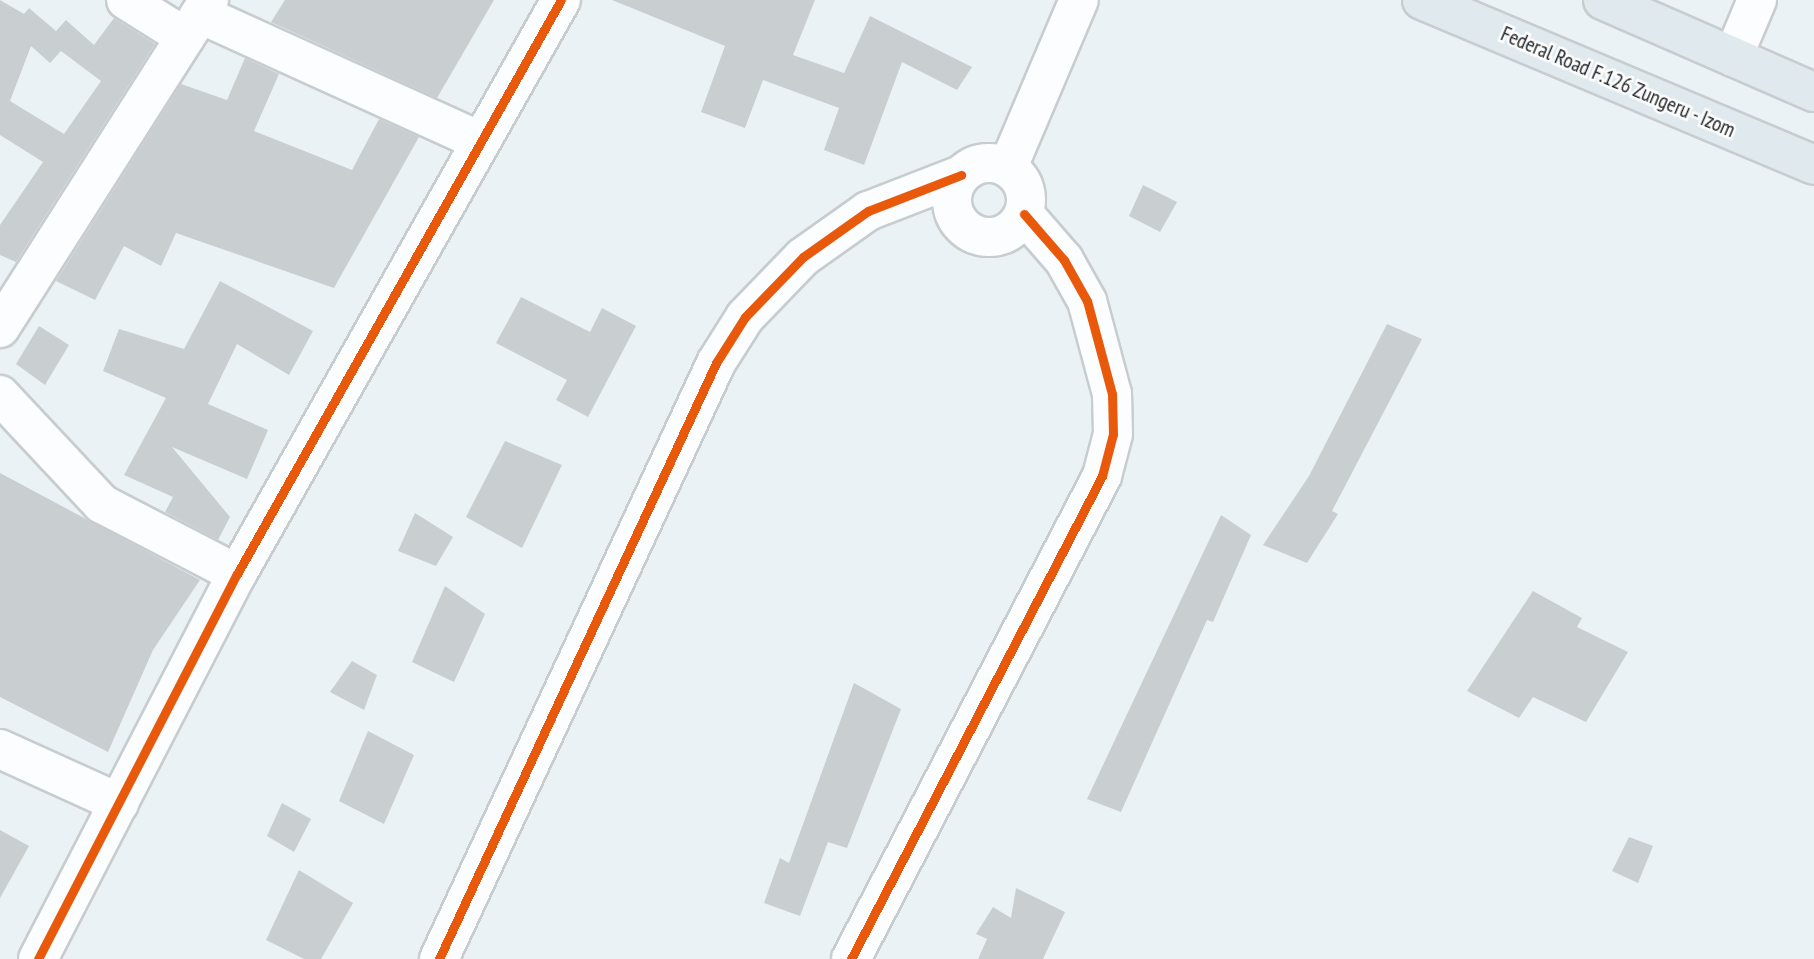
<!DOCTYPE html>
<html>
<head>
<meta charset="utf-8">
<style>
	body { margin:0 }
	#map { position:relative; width:1814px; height:959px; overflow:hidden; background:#ebf2f6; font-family:"PT Sans Narrow",sans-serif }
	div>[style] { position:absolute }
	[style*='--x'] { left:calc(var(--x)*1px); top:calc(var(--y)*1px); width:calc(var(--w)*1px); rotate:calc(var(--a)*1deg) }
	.building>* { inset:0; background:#c9ced1 }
	.roads { filter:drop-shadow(2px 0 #c7cdcf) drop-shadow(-2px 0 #c7cdcf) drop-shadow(0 2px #c7cdcf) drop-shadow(0 -2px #c7cdcf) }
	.minor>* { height:38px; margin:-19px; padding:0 19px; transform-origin:19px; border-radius:19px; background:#fcfdfe }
	.minor>.ring { margin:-19px; padding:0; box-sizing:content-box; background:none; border:38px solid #fcfdfe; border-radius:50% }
	.major>* { height:38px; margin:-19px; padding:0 19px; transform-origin:19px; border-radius:19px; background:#e0eaee }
	.cycleway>* { height:9px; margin:-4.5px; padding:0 4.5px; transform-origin:4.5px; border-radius:4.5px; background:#e8590c }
	span { translate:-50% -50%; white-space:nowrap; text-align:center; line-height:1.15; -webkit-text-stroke:5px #fefefe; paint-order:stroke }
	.street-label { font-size:21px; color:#1f2326 }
</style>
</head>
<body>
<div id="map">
	<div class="building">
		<div style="clip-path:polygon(evenodd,0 0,24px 14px,29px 8px,56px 31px,66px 20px,94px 45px,114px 18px,155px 44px,16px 262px,0 255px,0 225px,43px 162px,0 135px,0 0,31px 46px,50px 63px,61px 51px,101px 81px,64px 134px,10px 101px,31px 46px)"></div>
		<div style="clip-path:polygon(285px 0,494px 0,437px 98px,271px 22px)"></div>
		<div style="clip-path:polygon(612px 0,815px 0,793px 55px,844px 73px,870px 16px,972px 67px,957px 90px,902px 62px,864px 165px,824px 150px,839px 108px,763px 80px,745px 128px,701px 112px,725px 46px)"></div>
		<div style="clip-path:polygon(245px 58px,279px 74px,254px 131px,352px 170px,379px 119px,419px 137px,334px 288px,176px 233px,161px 266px,124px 246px,95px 300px,56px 281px,181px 84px,227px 100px)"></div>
		<div style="clip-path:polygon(1143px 185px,1177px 202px,1160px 232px,1129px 216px)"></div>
		<div style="clip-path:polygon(220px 281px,313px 331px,289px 375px,237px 344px,208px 404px,268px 430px,247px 479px,172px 447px,230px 517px,218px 540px,165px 512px,173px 497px,124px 475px,166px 398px,103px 371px,119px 329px,184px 349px)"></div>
		<div style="clip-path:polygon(521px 297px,590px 332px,602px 308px,636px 326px,588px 417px,556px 400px,567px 380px,496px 343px)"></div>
		<div style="clip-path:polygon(1387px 324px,1422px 339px,1332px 511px,1338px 514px,1307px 563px,1263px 545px,1309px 476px)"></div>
		<div style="clip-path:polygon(39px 326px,69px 345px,45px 385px,16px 364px)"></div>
		<div style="clip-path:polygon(505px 441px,562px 465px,522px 548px,466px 517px)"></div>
		<div style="clip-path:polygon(0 473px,200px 580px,153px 650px,108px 752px,0 697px)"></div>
		<div style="clip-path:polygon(415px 513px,453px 537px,436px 566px,398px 551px)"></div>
		<div style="clip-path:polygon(1221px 515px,1251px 535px,1213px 622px,1207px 620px,1121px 812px,1087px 799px)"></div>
		<div style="clip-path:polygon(445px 586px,485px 614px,454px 682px,412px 662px)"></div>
		<div style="clip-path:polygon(1533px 591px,1582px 618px,1577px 627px,1628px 652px,1586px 722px,1533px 697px,1519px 718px,1467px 691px)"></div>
		<div style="clip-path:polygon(352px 661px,377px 675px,364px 710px,330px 692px)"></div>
		<div style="clip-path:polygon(854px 683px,901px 709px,847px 848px,828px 842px,800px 916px,764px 903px,780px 858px,789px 863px)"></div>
		<div style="clip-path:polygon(368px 731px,414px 755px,384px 824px,339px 801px)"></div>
		<div style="clip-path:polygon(282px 803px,311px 819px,294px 852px,267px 836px)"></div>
		<div style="clip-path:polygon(0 830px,29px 846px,0 898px)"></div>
		<div style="clip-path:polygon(1629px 837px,1653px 846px,1638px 883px,1612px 871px)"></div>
		<div style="clip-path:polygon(299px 870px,353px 903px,321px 959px,304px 959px,266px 940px)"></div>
		<div style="clip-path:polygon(1016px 888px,1065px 912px,1043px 959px,978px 959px,987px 939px,976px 934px,993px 907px,1011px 918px)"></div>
	</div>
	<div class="roads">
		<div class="minor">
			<div style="--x:126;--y:0;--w:70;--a:32.1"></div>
			<div style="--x:200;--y:14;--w:307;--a:24.4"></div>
			<div style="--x:1733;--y:57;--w:62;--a:-67.2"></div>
			<div class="ring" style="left:952px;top:163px;width:36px;height:36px"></div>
			<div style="--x:1008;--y:167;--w:181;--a:-67"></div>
			<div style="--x:0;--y:328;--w:389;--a:-57.5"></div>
			<div style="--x:0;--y:395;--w:149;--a:46.9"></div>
			<div style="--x:102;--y:504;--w:152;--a:27.4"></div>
			<div style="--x:0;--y:749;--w:131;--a:24.4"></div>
			<div style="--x:38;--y:959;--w:433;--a:-62.7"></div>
			<div style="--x:237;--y:574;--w:659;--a:-60.56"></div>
			<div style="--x:439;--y:959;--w:657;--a:-65.07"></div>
			<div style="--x:716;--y:363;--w:54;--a:-57.8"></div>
			<div style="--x:745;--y:317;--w:83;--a:-46"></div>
			<div style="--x:803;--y:257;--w:80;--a:-35.3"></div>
			<div style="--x:868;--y:211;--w:100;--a:-21.2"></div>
			<div style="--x:851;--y:959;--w:544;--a:-62.54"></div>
			<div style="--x:1102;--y:476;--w:43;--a:-75.3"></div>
			<div style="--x:1113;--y:434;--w:40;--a:-91.4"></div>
			<div style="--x:1112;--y:394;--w:96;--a:-105"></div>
			<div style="--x:1087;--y:301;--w:47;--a:-119.3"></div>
			<div style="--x:1064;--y:260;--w:61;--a:-131"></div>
		</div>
		<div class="major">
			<div style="--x:1422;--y:0;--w:425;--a:22.8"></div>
			<div style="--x:1603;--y:0;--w:230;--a:23.6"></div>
		</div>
	</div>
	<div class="cycleway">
		<div style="--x:38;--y:959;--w:433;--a:-62.7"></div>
		<div style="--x:237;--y:574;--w:659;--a:-60.56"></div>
		<div style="--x:439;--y:959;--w:657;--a:-65.07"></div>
		<div style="--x:716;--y:363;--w:54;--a:-57.8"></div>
		<div style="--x:745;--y:317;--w:83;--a:-46"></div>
		<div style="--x:803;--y:257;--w:80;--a:-35.3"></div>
		<div style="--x:868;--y:211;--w:100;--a:-21.2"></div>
		<div style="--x:851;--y:959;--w:544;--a:-62.54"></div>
		<div style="--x:1102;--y:476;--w:43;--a:-75.3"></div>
		<div style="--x:1113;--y:434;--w:40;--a:-91.4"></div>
		<div style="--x:1112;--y:394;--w:96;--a:-105"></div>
		<div style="--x:1087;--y:301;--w:47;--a:-119.3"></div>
		<div style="--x:1064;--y:260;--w:61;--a:-131"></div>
	</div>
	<div class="street-label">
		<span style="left:1618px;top:82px;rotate:23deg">Federal Road F.126 Zungeru - Izom</span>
	</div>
</div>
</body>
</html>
